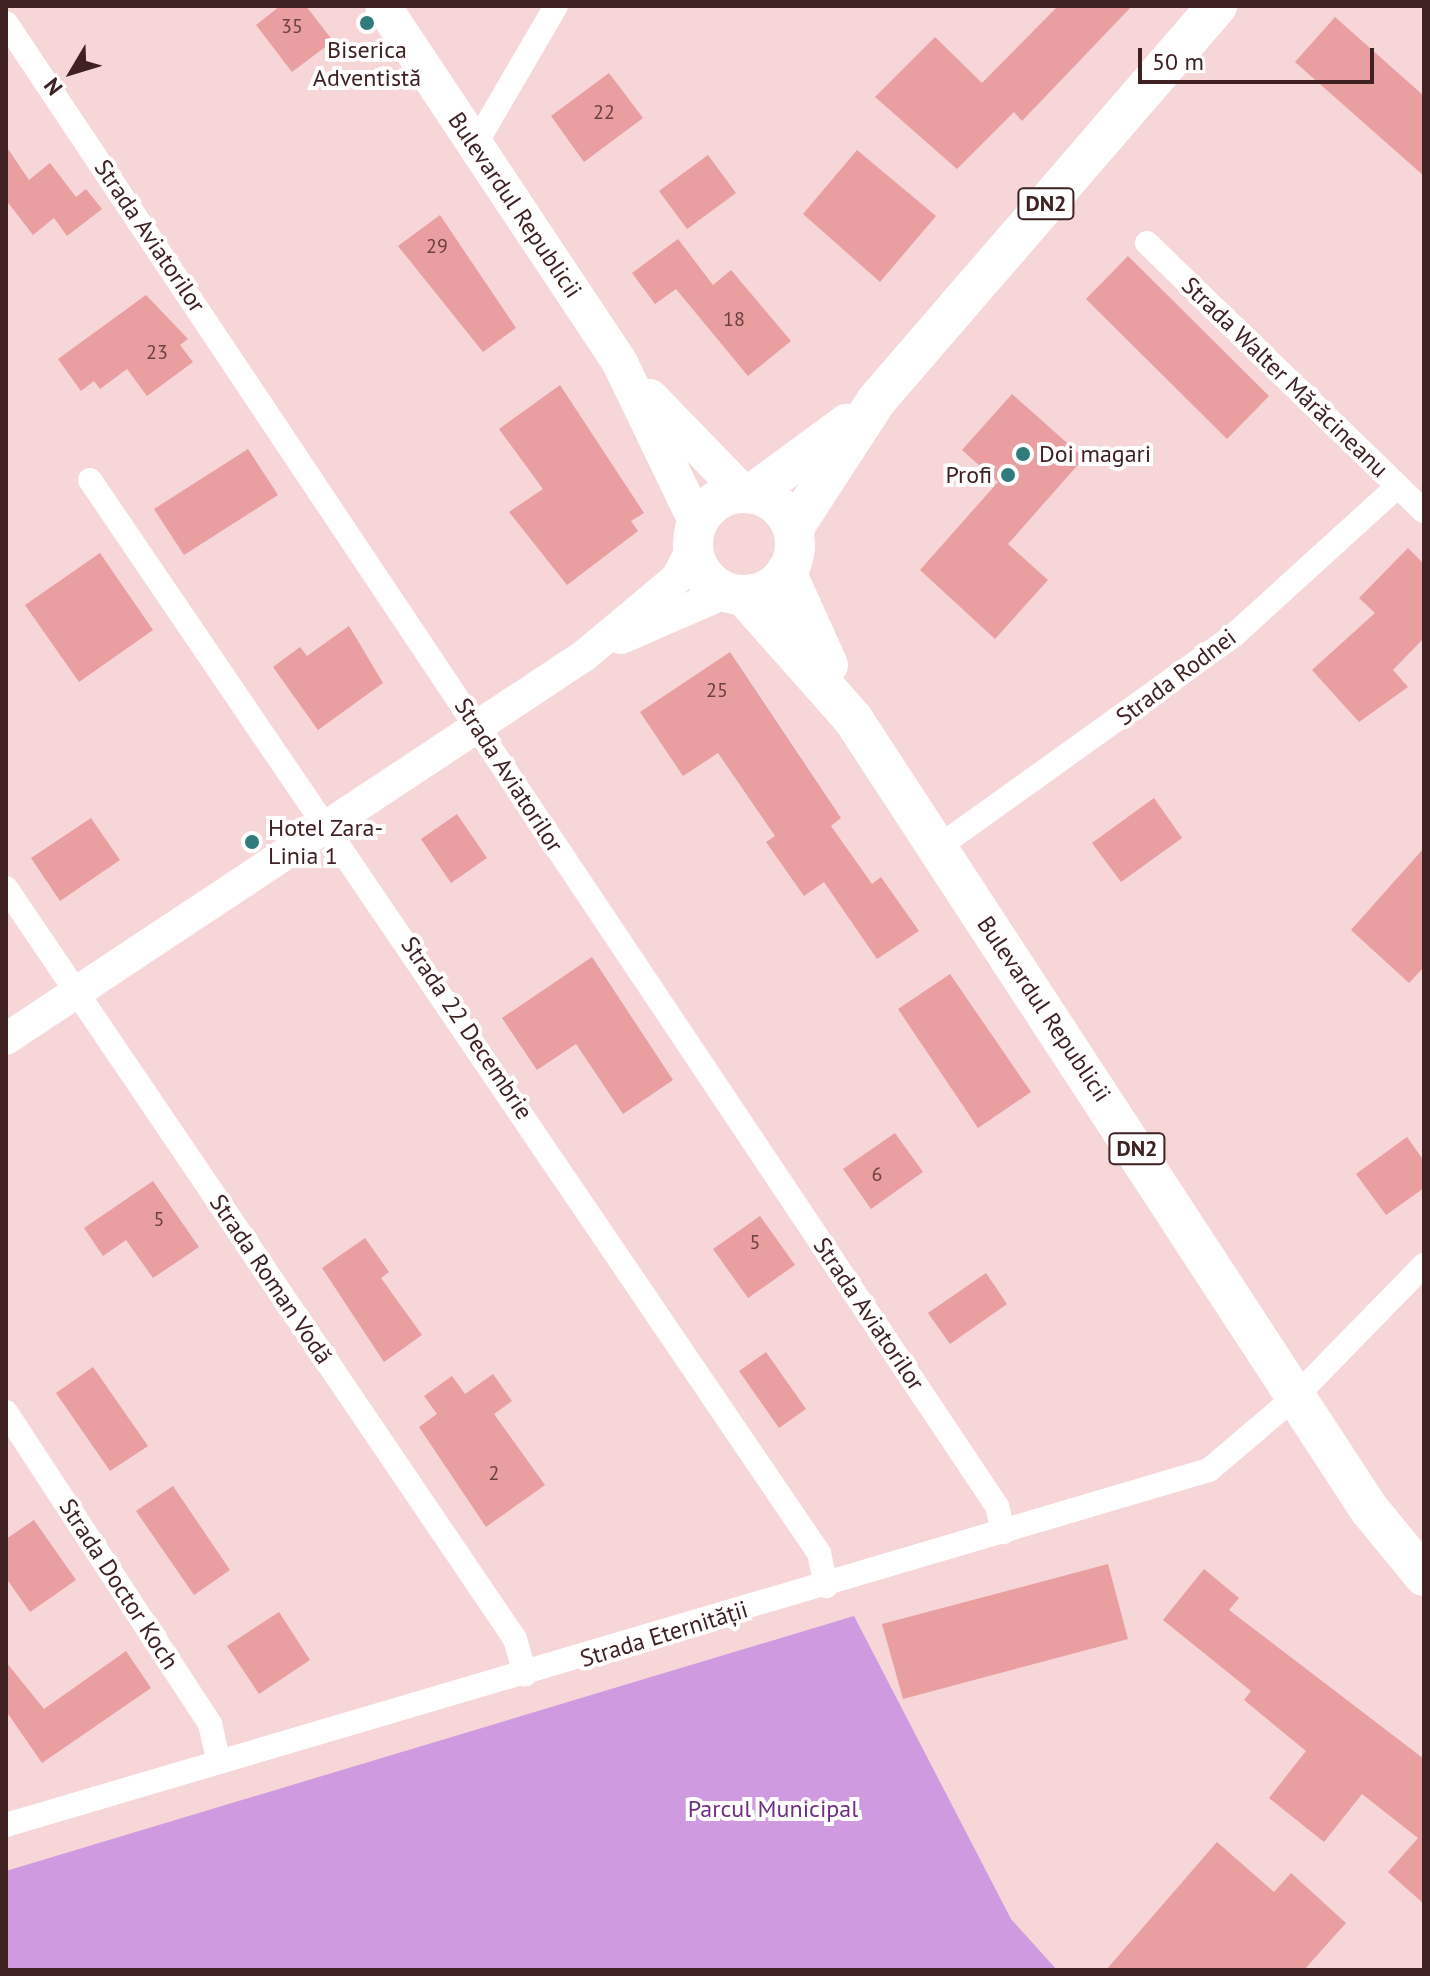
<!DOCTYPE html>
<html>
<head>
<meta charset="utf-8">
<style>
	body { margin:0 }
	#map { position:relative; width:1430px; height:1976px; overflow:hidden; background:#f6d6d6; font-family:"PT Sans",sans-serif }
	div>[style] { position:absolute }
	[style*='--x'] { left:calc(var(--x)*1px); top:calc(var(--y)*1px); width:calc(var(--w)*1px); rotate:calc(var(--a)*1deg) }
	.green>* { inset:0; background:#cf9adf }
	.building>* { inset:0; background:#e99ea0 }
	.minor>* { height:24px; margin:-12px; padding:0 12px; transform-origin:12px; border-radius:12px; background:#fff }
	.tertiary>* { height:32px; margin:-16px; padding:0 16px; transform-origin:16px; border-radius:16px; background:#fff }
	.secondary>* { height:36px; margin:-18px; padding:0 18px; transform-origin:18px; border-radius:18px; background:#fff }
	.primary>* { height:40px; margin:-20px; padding:0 20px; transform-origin:20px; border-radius:20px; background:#fff }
	.primary>.ring { margin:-20px; padding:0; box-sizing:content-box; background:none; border:40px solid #fff; border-radius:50% }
	.dots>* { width:22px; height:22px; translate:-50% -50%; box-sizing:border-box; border:4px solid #fff; border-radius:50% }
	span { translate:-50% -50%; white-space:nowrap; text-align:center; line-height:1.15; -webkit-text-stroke:8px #fff; paint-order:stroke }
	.number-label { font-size:20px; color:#6a4042 }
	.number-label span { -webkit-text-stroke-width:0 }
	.shield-label span { padding:2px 6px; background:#fff; border:2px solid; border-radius:6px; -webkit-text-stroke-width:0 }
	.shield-label { font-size:22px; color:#3f2122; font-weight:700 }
	.poi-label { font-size:24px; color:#3f2122 }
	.left { translate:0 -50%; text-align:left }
	.right { translate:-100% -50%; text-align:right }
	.street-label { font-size:24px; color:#3f2122 }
	.park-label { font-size:24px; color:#6f2e81 }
	.frame { position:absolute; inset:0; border:8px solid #3f2122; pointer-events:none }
	.north { position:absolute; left:32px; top:32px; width:80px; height:80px; -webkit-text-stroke:6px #fff; paint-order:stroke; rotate:232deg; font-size:22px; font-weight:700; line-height:32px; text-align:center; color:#3f2122 }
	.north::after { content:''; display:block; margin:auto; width:28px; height:36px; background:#3f2122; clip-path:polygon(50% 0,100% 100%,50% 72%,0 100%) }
	.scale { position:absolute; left:1138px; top:48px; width:236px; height:36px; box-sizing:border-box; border:4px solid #3f2122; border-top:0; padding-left:10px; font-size:24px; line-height:28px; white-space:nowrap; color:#3f2122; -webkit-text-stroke:6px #fff; paint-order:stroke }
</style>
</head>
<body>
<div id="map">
	<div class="green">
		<div style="clip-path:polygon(854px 1616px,1011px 1919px,1057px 1970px,6px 1970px,6px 1871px)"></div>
	</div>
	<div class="building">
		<div style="clip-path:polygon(280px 6px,306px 6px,333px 41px,292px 72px,256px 25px)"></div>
		<div style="clip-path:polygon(1058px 6px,1132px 6px,1022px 121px,1014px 112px,957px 169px,875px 97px,935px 37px,982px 83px)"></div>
		<div style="clip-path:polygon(1335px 17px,1424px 96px,1424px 176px,1295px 62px)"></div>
		<div style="clip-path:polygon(609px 73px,643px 118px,584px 162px,551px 116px)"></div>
		<div style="clip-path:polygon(6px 146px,29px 180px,50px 163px,76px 197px,86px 189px,102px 209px,67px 236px,54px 218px,33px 235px,6px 200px)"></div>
		<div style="clip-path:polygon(857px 150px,936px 216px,880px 282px,803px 214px)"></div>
		<div style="clip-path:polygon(708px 155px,736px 193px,687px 229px,659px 191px)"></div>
		<div style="clip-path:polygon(440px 215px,516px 328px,483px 352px,398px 246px)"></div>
		<div style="clip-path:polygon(678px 239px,713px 285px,731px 270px,791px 341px,748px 376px,676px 289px,655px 304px,632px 273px)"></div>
		<div style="clip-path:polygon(1128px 256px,1269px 396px,1227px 439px,1086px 299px)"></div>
		<div style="clip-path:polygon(146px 295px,188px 339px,180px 345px,193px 362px,147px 396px,127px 369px,100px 389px,94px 381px,81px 391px,58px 359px)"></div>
		<div style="clip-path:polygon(560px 385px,644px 513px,631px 521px,638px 531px,567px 585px,509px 512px,543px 489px,499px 429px)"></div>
		<div style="clip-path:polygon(1012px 394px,1084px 458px,1008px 544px,1048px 580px,995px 639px,920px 570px,998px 482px,962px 450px)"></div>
		<div style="clip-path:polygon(248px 449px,278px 495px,184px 555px,154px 509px)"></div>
		<div style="clip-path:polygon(1408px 548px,1424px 564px,1424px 638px,1393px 670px,1408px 687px,1359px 722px,1312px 670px,1375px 613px,1359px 598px)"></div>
		<div style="clip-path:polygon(100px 553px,153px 630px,79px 682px,25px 605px)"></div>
		<div style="clip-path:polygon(349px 626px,383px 683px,318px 730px,273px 667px,300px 647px,307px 656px)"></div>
		<div style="clip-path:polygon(730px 652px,841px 818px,831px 826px,872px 884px,881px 877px,919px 931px,877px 959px,824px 882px,804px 896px,766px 842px,775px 836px,718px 753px,683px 776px,640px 712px)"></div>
		<div style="clip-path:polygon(1154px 798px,1182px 838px,1121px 882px,1092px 843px)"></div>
		<div style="clip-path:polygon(457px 814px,487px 858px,451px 883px,421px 839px)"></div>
		<div style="clip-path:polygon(91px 818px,120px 860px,60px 901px,31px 858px)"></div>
		<div style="clip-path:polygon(1424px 848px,1424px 967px,1409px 983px,1351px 930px)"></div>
		<div style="clip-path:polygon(592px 957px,673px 1080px,623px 1114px,576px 1044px,537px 1070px,502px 1018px)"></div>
		<div style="clip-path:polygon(950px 974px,1031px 1092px,978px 1128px,898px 1009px)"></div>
		<div style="clip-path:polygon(895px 1133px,923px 1172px,871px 1209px,843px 1169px)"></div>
		<div style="clip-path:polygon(1407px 1137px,1424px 1161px,1424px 1188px,1386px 1215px,1356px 1174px)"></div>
		<div style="clip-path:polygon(153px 1181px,199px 1247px,153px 1278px,126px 1240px,103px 1256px,84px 1228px)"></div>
		<div style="clip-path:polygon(760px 1216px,795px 1265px,748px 1298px,713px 1249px)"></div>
		<div style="clip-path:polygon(365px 1238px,389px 1272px,381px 1278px,422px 1335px,384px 1362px,322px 1268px)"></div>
		<div style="clip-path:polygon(986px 1273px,1007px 1304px,950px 1344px,928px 1313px)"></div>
		<div style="clip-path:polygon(766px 1352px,806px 1409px,779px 1428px,739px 1371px)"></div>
		<div style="clip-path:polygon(93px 1367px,148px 1446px,110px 1471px,56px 1393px)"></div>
		<div style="clip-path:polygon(493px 1374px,512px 1401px,494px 1414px,545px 1485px,486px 1527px,419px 1427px,437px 1414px,424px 1396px,452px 1376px,465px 1394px)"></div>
		<div style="clip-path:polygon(173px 1486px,230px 1570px,194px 1595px,136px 1511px)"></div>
		<div style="clip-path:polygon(34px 1520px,76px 1580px,30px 1612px,6px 1578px,6px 1539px)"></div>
		<div style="clip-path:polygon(1108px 1564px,1128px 1639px,903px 1699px,882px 1624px)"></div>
		<div style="clip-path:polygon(1204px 1569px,1239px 1598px,1229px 1610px,1424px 1759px,1424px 1904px,1388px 1872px,1418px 1838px,1362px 1794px,1324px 1842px,1269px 1798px,1306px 1751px,1244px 1700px,1251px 1691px,1163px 1620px)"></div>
		<div style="clip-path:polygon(279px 1612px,310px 1660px,259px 1694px,227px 1646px)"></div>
		<div style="clip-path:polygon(126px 1651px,151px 1688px,42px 1763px,6px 1711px,6px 1662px,44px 1709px)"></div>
		<div style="clip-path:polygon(1217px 1842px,1274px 1892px,1291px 1873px,1346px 1923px,1304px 1970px,1106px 1970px)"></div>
	</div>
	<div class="minor">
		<div style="--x:6;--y:23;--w:1784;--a:56.25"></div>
		<div style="--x:997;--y:1506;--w:27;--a:77"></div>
		<div style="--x:475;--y:145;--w:161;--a:-59.8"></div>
		<div style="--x:1147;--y:243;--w:385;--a:44.1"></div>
		<div style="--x:90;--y:480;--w:1297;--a:55.81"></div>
		<div style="--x:819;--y:1553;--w:34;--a:78"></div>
		<div style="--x:937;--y:848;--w:364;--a:-35.6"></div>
		<div style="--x:1233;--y:636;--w:223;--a:-42.3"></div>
		<div style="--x:6;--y:888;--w:907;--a:55.87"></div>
		<div style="--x:515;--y:1639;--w:37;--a:74"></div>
		<div style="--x:6;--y:1412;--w:373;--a:56.8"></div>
		<div style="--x:210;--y:1724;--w:39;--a:77"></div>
		<div style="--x:6;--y:1825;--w:1254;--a:-16.44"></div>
		<div style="--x:1209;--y:1470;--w:116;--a:-40.4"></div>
		<div style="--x:1297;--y:1395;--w:182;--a:-45.7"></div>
	</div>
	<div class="tertiary">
		<div style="--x:621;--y:638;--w:116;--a:-23.5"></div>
		<div style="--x:6;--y:1039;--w:695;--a:-33.55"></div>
		<div style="--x:585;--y:655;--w:120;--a:-39.9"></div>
		<div style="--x:677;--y:578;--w:34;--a:-63"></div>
	</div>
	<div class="secondary">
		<div style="--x:383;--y:6;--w:429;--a:56.4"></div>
		<div style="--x:620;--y:363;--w:178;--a:64.3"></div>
		<div style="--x:650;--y:397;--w:132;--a:45.9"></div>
	</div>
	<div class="primary">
		<div class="ring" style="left:693px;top:493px;width:62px;height:62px"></div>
		<div style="--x:753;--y:493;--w:117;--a:-36.3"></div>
		<div style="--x:793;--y:529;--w:153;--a:-57"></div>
		<div style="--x:876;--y:401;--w:522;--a:-49.2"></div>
		<div style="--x:786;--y:572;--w:102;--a:65.7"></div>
		<div style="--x:743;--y:595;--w:166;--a:48.4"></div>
		<div style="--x:853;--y:719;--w:944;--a:56.85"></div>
		<div style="--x:1369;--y:1509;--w:87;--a:50.6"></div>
	</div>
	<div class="dots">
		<div style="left:367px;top:23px;background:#327b7d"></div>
		<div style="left:1023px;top:454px;background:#327b7d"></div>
		<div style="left:1008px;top:475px;background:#327b7d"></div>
		<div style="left:252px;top:842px;background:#327b7d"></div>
	</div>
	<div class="number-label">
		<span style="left:292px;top:26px">35</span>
		<span style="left:604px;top:112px">22</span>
		<span style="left:437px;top:246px">29</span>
		<span style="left:734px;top:319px">18</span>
		<span style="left:157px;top:352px">23</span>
		<span style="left:717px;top:690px">25</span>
		<span style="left:877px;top:1174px">6</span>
		<span style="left:159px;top:1219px">5</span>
		<span style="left:755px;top:1242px">5</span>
		<span style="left:494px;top:1473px">2</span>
	</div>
	<div class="shield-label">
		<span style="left:1046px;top:204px">DN2</span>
		<span style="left:1137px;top:1149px">DN2</span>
	</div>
	<div class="poi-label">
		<span style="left:367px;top:64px">Biserica<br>Adventistă</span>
		<span class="left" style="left:1039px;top:454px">Doi magari</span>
		<span class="right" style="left:992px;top:475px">Profi</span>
		<span class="left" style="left:268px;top:842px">Hotel Zara-<br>Linia 1</span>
	</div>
	<div class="street-label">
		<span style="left:515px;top:205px;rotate:56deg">Bulevardul Republicii</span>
		<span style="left:150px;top:236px;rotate:56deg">Strada Aviatorilor</span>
		<span style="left:1285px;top:377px;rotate:44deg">Strada Walter Mărăcineanu</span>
		<span style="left:1176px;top:677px;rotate:-37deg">Strada Rodnei</span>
		<span style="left:509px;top:775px;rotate:57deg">Strada Aviatorilor</span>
		<span style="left:1044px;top:1009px;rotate:56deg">Bulevardul Republicii</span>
		<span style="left:467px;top:1028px;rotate:56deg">Strada 22 Decembrie</span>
		<span style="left:271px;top:1279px;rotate:56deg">Strada Roman Vodă</span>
		<span style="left:869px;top:1314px;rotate:56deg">Strada Aviatorilor</span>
		<span style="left:119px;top:1584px;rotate:57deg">Strada Doctor Koch</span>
		<span style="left:664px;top:1634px;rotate:-17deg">Strada Eternității</span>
	</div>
	<div class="park-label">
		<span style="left:773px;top:1809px">Parcul Municipal</span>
	</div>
	<div class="frame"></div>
	<div class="north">N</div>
	<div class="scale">50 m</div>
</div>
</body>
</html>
